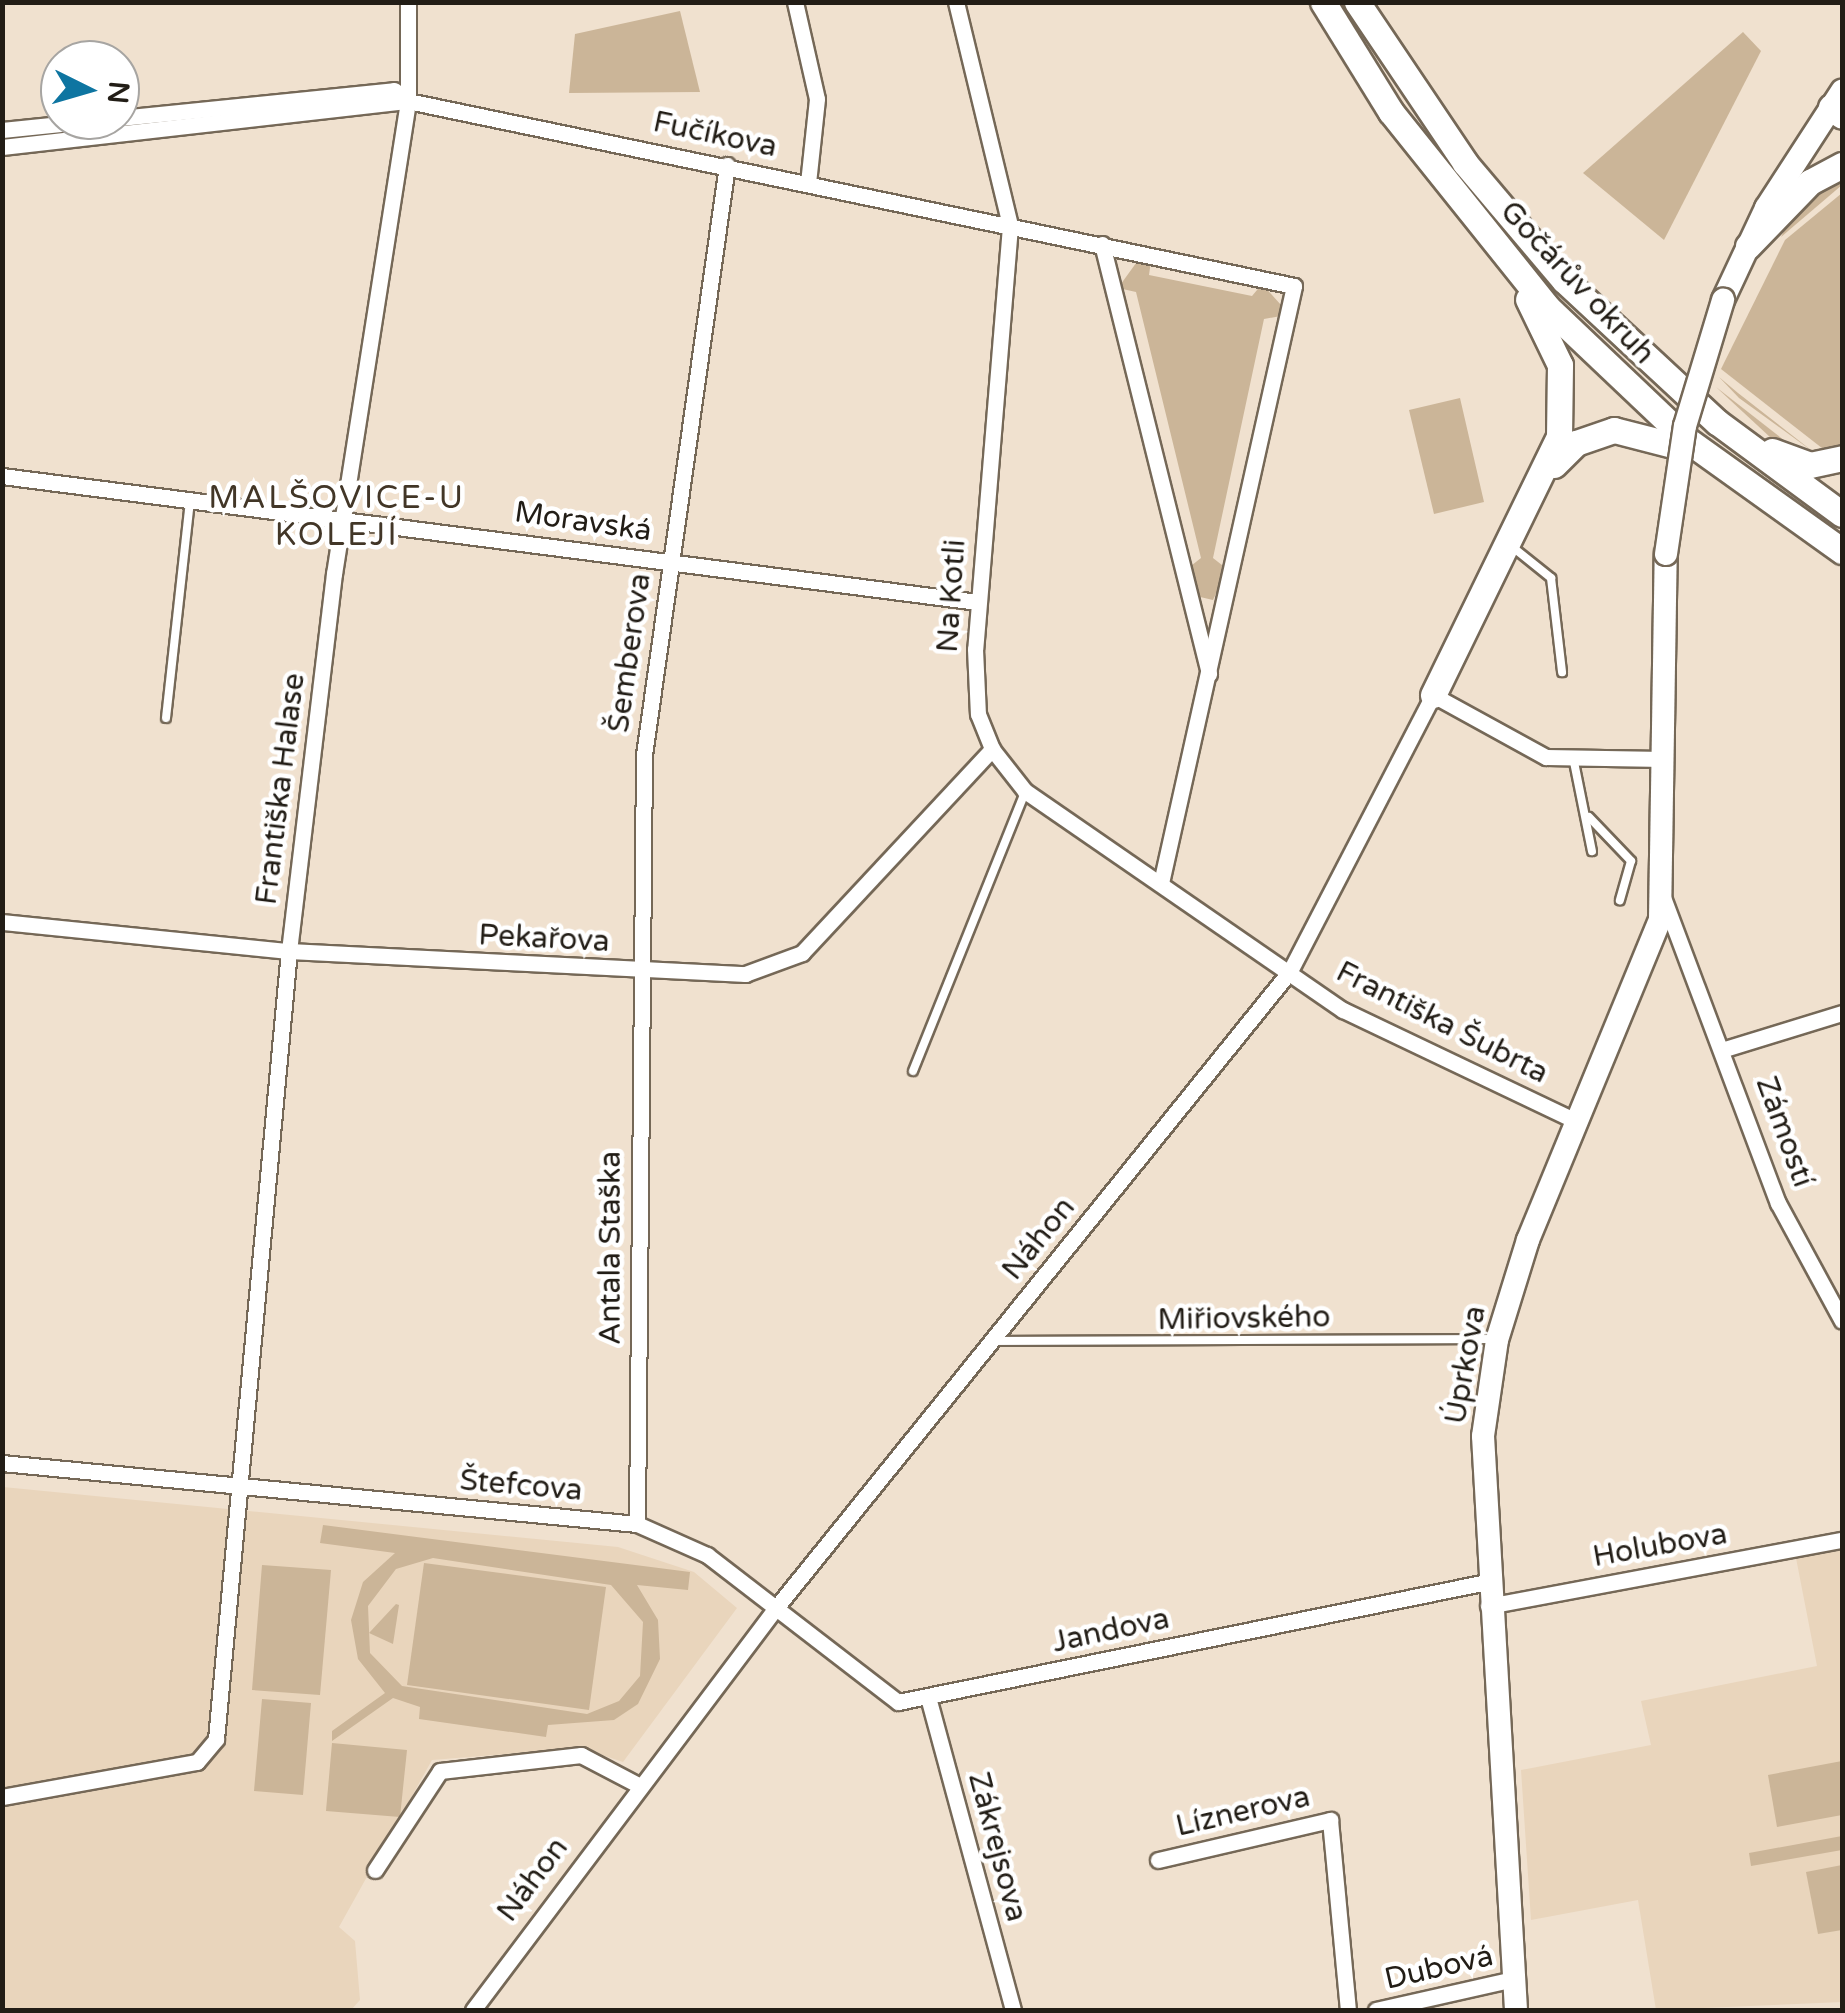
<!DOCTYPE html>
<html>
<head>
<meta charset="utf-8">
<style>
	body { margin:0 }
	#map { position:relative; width:1845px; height:2013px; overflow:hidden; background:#f0e1cf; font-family:"Varela Round",sans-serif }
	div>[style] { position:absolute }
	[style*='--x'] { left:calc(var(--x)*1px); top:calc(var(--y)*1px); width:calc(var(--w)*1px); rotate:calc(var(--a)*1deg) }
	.built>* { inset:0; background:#e9d5bc }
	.green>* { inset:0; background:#cbb598 }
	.roads { filter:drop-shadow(2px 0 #756857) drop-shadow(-2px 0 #756857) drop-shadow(0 2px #756857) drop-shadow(0 -2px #756857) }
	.lane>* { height:8px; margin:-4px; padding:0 4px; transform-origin:4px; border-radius:4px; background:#fff }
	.street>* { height:15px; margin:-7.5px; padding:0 7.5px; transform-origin:7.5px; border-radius:7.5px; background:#fff }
	.secondary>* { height:22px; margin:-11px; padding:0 11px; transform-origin:11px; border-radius:11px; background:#fff }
	.primary>* { height:25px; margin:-12.5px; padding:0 12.5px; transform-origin:12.5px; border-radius:12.5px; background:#fff }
	.bridges { filter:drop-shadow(2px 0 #756857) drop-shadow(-2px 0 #756857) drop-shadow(0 2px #756857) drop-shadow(0 -2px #756857) }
	.secondary-bridge>* { height:22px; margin:-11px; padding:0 11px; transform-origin:11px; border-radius:11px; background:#fff }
	span { translate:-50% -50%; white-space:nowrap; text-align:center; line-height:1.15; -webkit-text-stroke:9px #fff; paint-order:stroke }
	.street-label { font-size:30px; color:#221d16 }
	.neighbourhood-label { font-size:32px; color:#423627; letter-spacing:2.5px }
	.frame { position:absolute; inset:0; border:5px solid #221d16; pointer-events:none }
	.north { position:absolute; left:40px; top:40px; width:100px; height:100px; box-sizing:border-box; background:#fff; border:2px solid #a7a5a2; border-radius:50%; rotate:95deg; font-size:28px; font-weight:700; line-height:40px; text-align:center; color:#221d16 }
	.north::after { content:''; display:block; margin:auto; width:35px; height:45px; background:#0e75a1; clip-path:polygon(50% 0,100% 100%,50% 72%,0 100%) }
</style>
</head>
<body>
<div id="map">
	<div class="built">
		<div style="clip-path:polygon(3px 1487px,618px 1547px,694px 1572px,737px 1608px,623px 1762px,581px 1748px,432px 1760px,339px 1927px,355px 1941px,360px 2000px,351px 2010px,3px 2010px)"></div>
		<div style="clip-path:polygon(1842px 1550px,1842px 2002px,1656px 2010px,1638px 1900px,1531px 1920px,1521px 1770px,1651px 1745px,1641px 1701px,1817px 1666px,1796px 1558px)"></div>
	</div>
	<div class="green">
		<div style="clip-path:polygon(680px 11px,700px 92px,569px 93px,575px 34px)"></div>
		<div style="clip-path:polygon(1743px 32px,1761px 51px,1664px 240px,1583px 173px)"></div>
		<div style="clip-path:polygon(1842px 171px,1842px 185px,1781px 237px,1794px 211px)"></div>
		<div style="clip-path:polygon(1842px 193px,1842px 445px,1827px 452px,1721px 369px,1785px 240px)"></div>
		<div style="clip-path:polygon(1139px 259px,1151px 261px,1149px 275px,1252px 296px,1262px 284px,1281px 305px,1281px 316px,1264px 319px,1213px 558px,1227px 569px,1213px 600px,1196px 596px,1187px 569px,1201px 558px,1136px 292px,1118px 288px)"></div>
		<div style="clip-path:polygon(1719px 377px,1738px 393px,1816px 454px,1739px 398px)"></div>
		<div style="clip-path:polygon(1716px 387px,1803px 455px,1771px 438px)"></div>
		<div style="clip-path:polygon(1460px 398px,1484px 502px,1434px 514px,1409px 410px)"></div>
		<div style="clip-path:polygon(evenodd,323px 1525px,690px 1572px,688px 1590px,637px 1585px,658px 1620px,660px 1659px,638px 1704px,614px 1720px,548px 1725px,546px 1737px,419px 1719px,420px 1707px,393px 1698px,332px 1741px,332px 1731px,385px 1693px,358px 1659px,351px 1620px,363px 1582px,395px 1553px,320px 1543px,323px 1525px,433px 1558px,611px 1585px,643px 1622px,640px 1676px,619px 1701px,587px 1714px,402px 1686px,370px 1653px,368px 1606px,396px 1569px,433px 1558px)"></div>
		<div style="clip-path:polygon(424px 1563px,606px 1587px,589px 1710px,407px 1685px)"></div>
		<div style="clip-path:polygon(262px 1565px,331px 1570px,320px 1695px,252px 1690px)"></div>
		<div style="clip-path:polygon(396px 1604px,399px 1605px,393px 1644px,369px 1633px)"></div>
		<div style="clip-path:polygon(262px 1699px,311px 1703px,303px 1795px,254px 1791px)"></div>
		<div style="clip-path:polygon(332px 1743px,407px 1750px,400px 1817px,326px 1811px)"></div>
		<div style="clip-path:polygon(1842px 1761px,1842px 1815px,1777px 1827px,1768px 1775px)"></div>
		<div style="clip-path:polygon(1842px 1836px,1842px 1850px,1751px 1866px,1749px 1853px)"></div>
		<div style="clip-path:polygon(1842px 1865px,1842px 1930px,1818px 1934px,1806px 1872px)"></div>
	</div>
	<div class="roads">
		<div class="lane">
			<div style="--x:1510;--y:545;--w:53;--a:38.8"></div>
			<div style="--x:1551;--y:578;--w:95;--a:83.3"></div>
			<div style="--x:166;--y:718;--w:220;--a:-83.7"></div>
			<div style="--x:1574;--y:762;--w:91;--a:78.6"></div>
			<div style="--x:1589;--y:817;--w:61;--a:46.3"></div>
			<div style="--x:1631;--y:861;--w:41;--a:105.8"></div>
			<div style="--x:913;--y:1071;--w:301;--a:-68.1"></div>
			<div style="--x:992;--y:1341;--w:501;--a:-0.23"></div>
		</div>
		<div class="street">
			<div style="--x:795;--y:2;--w:99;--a:77.2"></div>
			<div style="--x:817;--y:99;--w:84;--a:96.1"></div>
			<div style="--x:956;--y:2;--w:230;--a:76.4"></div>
			<div style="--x:1010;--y:226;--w:424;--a:94.7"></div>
			<div style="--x:975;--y:649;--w:65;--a:87.4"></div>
			<div style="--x:978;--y:714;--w:38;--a:68"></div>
			<div style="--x:992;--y:749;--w:53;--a:51.8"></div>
			<div style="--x:1025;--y:791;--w:386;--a:34.6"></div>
			<div style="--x:1343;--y:1010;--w:254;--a:25.5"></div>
			<div style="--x:120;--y:118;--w:275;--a:-5.8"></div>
			<div style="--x:394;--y:90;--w:18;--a:38"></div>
			<div style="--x:2;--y:130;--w:98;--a:-5.9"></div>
			<div style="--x:2;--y:147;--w:409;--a:-6.5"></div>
			<div style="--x:408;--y:101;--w:905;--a:11.79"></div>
			<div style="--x:1294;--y:286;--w:612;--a:102.56"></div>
			<div style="--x:1102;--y:244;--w:443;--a:76"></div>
			<div style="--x:2;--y:476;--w:984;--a:7.36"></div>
			<div style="--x:1664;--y:900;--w:324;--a:69.4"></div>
			<div style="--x:1778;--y:1203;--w:134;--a:61.5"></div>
			<div style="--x:2;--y:922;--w:288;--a:5.8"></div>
			<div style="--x:289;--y:951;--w:457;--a:2.9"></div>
			<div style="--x:745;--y:974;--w:61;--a:-20.2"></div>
			<div style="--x:802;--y:953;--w:279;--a:-47"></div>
			<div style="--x:1725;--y:1049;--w:122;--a:-17.1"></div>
			<div style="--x:2;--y:1463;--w:638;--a:5.49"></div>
			<div style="--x:637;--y:1524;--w:77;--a:23.9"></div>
			<div style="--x:707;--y:1555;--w:241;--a:37.6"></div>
			<div style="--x:898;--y:1702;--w:601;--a:-11.52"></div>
			<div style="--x:637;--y:1524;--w:769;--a:-89.48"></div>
			<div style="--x:644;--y:755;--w:596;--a:-81.99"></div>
			<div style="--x:1488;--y:1606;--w:360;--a:-10.6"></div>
			<div style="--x:928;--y:1697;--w:324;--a:74.8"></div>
			<div style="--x:2;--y:1797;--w:198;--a:-10.2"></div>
			<div style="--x:197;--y:1762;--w:30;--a:-50"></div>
			<div style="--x:216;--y:1739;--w:791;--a:-84.71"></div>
			<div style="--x:289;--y:951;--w:380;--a:-83.2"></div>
			<div style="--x:334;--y:574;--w:479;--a:-81.1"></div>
			<div style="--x:408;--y:101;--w:99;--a:-90"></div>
			<div style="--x:1158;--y:1860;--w:177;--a:-13.1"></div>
			<div style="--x:1330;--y:1820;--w:191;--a:84.6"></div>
			<div style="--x:375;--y:1870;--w:118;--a:-56.7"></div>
			<div style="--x:440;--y:1771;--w:142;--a:-6.5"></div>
			<div style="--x:581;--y:1755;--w:67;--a:27.7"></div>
			<div style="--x:473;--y:2010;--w:502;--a:-53.02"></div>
			<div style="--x:775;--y:1609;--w:820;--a:-51.09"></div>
			<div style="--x:1290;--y:971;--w:311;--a:-62.6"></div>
			<div style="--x:1433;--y:695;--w:129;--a:28.8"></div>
			<div style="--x:1546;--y:757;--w:118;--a:1"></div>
			<div style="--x:1376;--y:2010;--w:141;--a:-12.7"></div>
		</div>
		<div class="secondary">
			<div style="--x:1723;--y:300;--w:102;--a:-64.9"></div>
			<div style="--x:1766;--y:208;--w:140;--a:-57"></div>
			<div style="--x:1516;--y:2010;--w:575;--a:-93.29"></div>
			<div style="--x:1483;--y:1436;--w:97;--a:-81.7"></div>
			<div style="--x:1497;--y:1340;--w:105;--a:-72.8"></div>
			<div style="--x:1528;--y:1240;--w:347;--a:-67.6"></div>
			<div style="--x:1660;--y:919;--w:365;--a:-89.1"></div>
		</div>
		<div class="primary">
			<div style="--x:1323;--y:2;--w:129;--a:58.3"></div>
			<div style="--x:1391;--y:112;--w:250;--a:51.3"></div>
			<div style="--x:1547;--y:307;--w:193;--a:43.5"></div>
			<div style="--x:1687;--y:440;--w:191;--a:35.6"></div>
			<div style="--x:1357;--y:2;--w:194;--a:56.1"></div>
			<div style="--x:1465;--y:163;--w:153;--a:49.8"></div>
			<div style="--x:1564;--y:280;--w:209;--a:42.9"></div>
			<div style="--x:1717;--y:422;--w:155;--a:36.4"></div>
			<div style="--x:1831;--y:107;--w:14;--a:39"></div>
			<div style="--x:1748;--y:246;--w:89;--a:-45.9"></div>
			<div style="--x:1810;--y:182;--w:36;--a:-28"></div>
			<div style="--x:1772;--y:451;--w:40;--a:20.2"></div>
			<div style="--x:1810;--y:465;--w:33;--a:-12"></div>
			<div style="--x:1554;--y:465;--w:31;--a:-45"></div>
			<div style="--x:1576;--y:443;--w:40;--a:-18.9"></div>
			<div style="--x:1614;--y:430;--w:72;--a:14.4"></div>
			<div style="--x:1433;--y:695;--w:287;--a:-64"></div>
			<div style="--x:1559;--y:437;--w:72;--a:-89.2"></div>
			<div style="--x:1560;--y:365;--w:73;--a:-115.9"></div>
		</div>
	</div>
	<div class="bridges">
		<div class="secondary-bridge">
			<div style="--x:1666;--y:554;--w:129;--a:-81.6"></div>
			<div style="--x:1685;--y:426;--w:132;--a:-73.2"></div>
		</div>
	</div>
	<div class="street-label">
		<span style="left:715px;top:135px;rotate:12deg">Fučíkova</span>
		<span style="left:1577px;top:283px;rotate:47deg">Gočárův okruh</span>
		<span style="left:583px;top:522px;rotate:8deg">Moravská</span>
		<span style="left:952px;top:596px;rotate:-86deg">Na Kotli</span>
		<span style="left:630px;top:653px;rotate:-82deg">Šemberova</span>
		<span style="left:281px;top:789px;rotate:-83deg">Františka Halase</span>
		<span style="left:544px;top:939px;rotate:3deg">Pekařova</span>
		<span style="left:1442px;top:1023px;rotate:27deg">Františka Šubrta</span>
		<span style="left:1784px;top:1132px;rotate:70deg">Zámostí</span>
		<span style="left:1039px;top:1239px;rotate:-51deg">Náhon</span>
		<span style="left:611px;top:1248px;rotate:-90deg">Antala Staška</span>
		<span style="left:1244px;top:1319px;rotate:-1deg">Miřiovského</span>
		<span style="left:1466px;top:1365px;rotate:-80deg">Úprkova</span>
		<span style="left:521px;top:1486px;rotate:5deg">Štefcova</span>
		<span style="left:1660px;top:1546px;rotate:-10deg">Holubova</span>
		<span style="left:1111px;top:1631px;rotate:-12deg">Jandova</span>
		<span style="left:1243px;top:1812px;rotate:-13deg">Líznerova</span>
		<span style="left:997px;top:1847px;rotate:75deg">Zákrejsova</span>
		<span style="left:533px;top:1880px;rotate:-53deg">Náhon</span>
		<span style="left:1439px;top:1968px;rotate:-13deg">Dubová</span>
	</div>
	<div class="neighbourhood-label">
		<span style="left:337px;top:517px">MALŠOVICE-U<br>KOLEJÍ</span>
	</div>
	<div class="frame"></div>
	<div class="north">N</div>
</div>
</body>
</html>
